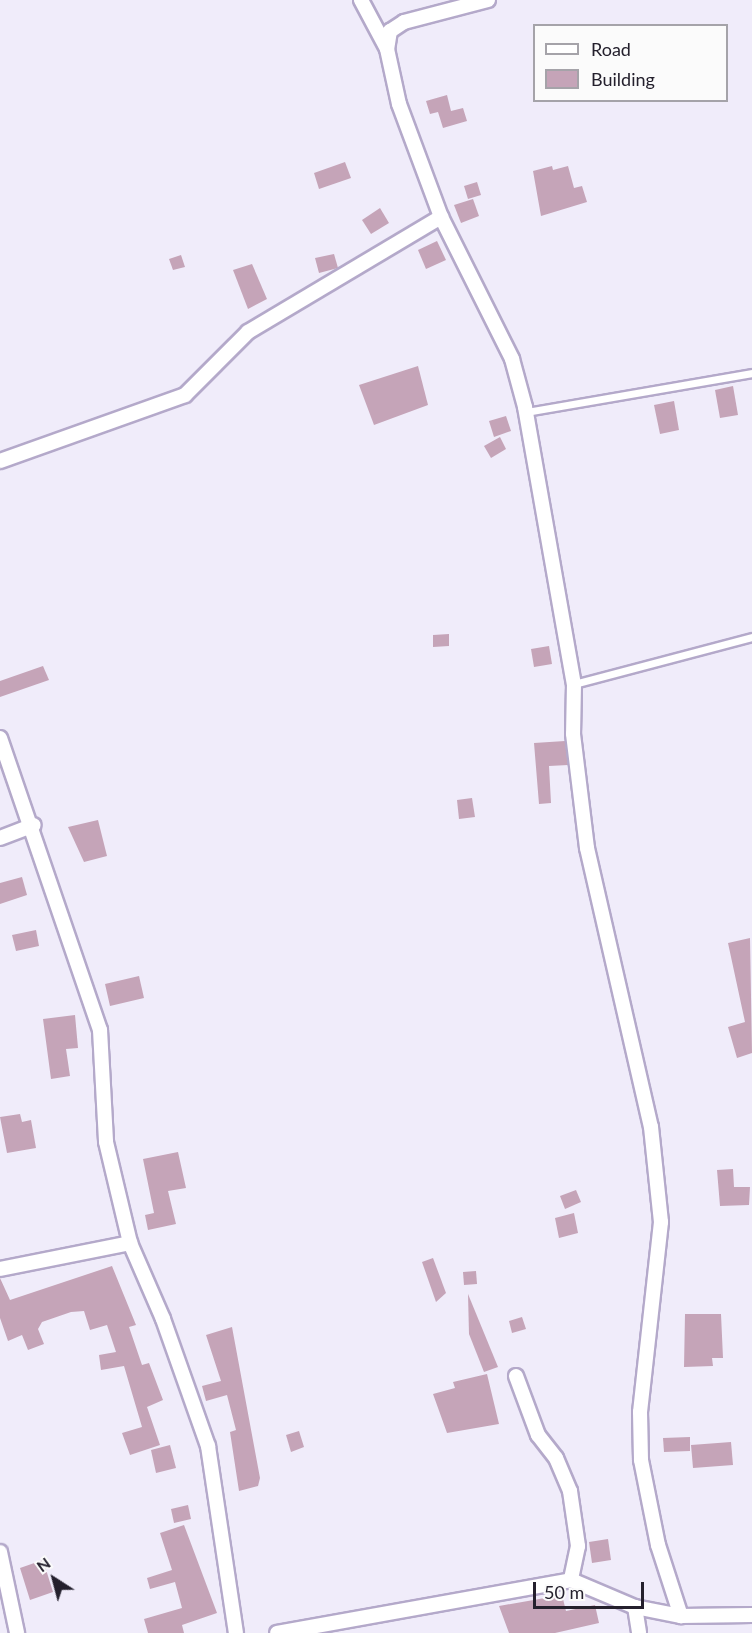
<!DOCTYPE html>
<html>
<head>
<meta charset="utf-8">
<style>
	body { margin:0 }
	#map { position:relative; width:752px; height:1633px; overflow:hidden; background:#f0ecfa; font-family:Lato,sans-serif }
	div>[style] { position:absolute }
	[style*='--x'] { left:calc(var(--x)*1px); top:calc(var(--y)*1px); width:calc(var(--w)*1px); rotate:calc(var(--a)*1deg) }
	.building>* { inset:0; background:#c5a4b8 }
	.roads { filter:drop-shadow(2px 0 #b4a9ca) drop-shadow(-2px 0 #b4a9ca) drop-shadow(0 2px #b4a9ca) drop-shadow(0 -2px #b4a9ca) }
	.service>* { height:7px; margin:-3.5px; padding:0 3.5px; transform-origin:3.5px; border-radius:3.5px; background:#fff }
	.minor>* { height:14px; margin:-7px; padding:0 7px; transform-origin:7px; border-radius:7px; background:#fff }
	span { translate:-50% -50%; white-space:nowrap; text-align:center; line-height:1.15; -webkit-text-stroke:6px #fbfbfb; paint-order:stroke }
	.legend { position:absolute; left:533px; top:24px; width:195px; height:78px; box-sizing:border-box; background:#fbfbfb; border:2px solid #a5a3a9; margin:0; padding:8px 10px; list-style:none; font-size:18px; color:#24202d }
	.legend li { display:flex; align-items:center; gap:12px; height:30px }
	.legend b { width:30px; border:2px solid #a5a3a9 }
	.north { position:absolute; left:24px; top:1549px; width:60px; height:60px; -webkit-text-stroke:4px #fbfbfb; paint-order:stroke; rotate:324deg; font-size:16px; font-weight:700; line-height:24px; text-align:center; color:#24202d }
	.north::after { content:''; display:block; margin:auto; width:21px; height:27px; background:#24202d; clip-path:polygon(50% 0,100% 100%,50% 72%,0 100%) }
	.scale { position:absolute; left:533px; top:1582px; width:111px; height:27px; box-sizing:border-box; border:3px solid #24202d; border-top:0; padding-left:8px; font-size:18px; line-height:21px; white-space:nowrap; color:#24202d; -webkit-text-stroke:4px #fbfbfb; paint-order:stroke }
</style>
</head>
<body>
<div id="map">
	<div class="building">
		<div style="clip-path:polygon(447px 95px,451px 111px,463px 108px,467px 121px,443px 128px,438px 112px,430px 114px,426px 101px)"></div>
		<div style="clip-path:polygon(345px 162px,351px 178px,319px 189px,314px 173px)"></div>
		<div style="clip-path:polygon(552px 166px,553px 170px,568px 166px,574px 188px,582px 186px,587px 202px,541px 216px,533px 171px)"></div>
		<div style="clip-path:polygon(477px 182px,481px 195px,468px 199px,464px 186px)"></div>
		<div style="clip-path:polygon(473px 199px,479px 216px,461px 223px,454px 205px)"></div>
		<div style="clip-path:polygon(380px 208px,389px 223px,371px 234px,362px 220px)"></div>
		<div style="clip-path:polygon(437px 241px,446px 260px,426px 269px,418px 250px)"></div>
		<div style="clip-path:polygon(334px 254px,338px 268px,319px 273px,315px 258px)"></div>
		<div style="clip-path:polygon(181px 255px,185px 267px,173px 270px,169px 259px)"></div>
		<div style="clip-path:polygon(252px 264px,267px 299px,248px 309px,233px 270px)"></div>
		<div style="clip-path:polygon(418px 366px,428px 405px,374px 425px,359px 385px)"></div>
		<div style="clip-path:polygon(733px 386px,738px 415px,720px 418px,715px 390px)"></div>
		<div style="clip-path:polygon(674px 401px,679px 430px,660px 434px,654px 405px)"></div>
		<div style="clip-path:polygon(506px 416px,511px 431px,494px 437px,489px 421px)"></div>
		<div style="clip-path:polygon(500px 437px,506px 449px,491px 458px,484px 446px)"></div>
		<div style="clip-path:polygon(449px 634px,449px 646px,433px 647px,433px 635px)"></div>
		<div style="clip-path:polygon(549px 646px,552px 664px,534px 667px,531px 649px)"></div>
		<div style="clip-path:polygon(43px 666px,49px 680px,0 697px,0 681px)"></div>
		<div style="clip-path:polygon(565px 741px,568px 765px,549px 766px,551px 803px,539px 804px,534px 743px)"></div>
		<div style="clip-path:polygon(472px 798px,475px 817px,459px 819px,457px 800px)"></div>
		<div style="clip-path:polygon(98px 820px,107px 856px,84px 862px,68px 827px)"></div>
		<div style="clip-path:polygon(22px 877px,27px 895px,0 904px,0 883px)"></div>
		<div style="clip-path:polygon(36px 930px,39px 946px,16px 951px,12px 935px)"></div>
		<div style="clip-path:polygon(750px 938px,752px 1053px,737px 1058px,728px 1027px,745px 1022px,728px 943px)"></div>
		<div style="clip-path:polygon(139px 976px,144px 998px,110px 1006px,105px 984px)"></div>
		<div style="clip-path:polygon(75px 1015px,78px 1048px,66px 1049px,70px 1076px,51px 1079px,43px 1019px)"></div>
		<div style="clip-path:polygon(20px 1114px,22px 1122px,31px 1120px,36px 1148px,7px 1153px,0 1117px)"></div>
		<div style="clip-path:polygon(178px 1152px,186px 1188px,168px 1191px,176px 1224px,148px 1230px,145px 1215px,154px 1213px,143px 1159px)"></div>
		<div style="clip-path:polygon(733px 1169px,734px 1187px,750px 1187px,749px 1205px,720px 1206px,717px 1170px)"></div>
		<div style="clip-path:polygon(576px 1190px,581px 1202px,565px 1209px,560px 1196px)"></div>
		<div style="clip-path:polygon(574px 1213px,578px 1233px,559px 1238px,555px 1218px)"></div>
		<div style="clip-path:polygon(433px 1258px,446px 1293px,436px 1302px,422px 1262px)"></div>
		<div style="clip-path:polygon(112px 1266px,136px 1325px,129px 1327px,142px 1365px,149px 1363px,163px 1400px,147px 1407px,160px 1445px,130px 1455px,122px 1433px,142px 1427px,124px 1366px,101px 1370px,99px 1355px,116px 1352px,107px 1325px,90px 1330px,84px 1311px,71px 1312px,42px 1322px,38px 1329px,44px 1344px,28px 1350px,22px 1335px,8px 1341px,0 1318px,0 1278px,10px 1300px)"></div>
		<div style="clip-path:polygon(476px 1271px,477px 1284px,464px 1285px,463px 1272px)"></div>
		<div style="clip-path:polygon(468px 1294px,498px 1367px,484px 1372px,469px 1334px)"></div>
		<div style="clip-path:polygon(685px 1314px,721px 1314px,723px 1358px,712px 1358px,713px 1366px,684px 1367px)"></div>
		<div style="clip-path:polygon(522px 1317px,526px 1329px,512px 1333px,509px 1321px)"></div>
		<div style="clip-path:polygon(232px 1327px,260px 1478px,258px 1486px,239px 1491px,230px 1432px,236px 1430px,227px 1395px,206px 1401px,202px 1386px,221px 1381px,206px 1335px)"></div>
		<div style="clip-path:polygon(487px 1374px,499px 1424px,447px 1433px,433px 1394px,455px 1388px,453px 1382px)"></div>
		<div style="clip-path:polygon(299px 1431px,304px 1447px,291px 1452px,286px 1435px)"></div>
		<div style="clip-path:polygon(690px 1437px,690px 1451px,664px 1452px,663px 1438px)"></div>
		<div style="clip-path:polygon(731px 1442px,733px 1465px,693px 1468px,691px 1445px)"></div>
		<div style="clip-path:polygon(170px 1445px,176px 1468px,156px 1473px,151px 1450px)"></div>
		<div style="clip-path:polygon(188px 1505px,191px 1519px,174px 1523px,171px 1509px)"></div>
		<div style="clip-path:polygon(184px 1525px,217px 1613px,182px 1625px,184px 1633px,148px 1633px,144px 1619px,182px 1608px,175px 1582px,150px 1589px,147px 1578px,172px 1570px,160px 1533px)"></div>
		<div style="clip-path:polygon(608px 1539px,611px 1560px,592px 1563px,589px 1542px)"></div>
		<div style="clip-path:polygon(43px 1560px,53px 1592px,30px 1600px,20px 1568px)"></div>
		<div style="clip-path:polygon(562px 1595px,566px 1611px,595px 1605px,599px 1623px,555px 1633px,509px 1633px,499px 1606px)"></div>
	</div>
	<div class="roads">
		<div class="service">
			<div style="--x:526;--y:412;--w:229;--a:-9.8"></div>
			<div style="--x:574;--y:684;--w:184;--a:-14.8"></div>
		</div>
		<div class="minor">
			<div style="--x:361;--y:0;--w:55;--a:62"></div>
			<div style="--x:488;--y:0;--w:87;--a:165.3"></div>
			<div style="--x:404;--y:22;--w:17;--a:147"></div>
			<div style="--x:390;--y:31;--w:18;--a:99"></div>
			<div style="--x:387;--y:49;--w:56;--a:77.7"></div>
			<div style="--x:399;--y:104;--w:121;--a:69.6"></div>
			<div style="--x:441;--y:217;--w:159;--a:63.4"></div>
			<div style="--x:512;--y:359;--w:50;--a:74.8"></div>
			<div style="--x:525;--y:407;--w:281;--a:80"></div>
			<div style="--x:574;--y:684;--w:50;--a:91.1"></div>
			<div style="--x:573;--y:734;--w:115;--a:83"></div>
			<div style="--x:587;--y:848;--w:286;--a:77.1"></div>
			<div style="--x:651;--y:1127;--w:96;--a:84"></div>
			<div style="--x:661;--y:1222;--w:191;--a:96.3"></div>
			<div style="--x:640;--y:1412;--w:48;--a:88.8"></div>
			<div style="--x:641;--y:1460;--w:87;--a:78.7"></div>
			<div style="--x:658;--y:1545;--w:75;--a:72.1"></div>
			<div style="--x:0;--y:461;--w:196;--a:-19.6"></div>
			<div style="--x:185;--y:395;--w:89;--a:-45"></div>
			<div style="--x:248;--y:332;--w:225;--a:-30.8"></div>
			<div style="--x:0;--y:738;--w:309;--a:71.1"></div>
			<div style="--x:100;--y:1030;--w:112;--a:86.9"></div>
			<div style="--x:106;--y:1142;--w:104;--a:76.6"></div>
			<div style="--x:130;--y:1243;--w:83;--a:66.5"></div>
			<div style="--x:163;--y:1319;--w:135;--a:70.5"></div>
			<div style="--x:208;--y:1446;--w:189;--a:81.5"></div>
			<div style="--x:0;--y:838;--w:36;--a:-21"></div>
			<div style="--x:0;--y:1269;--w:133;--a:-11.3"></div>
			<div style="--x:516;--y:1376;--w:63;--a:69.6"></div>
			<div style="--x:538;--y:1435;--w:29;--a:52"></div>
			<div style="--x:556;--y:1458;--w:36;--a:67"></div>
			<div style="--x:570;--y:1491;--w:56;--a:81.7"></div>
			<div style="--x:578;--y:1546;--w:35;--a:102"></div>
			<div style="--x:0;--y:1552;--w:83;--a:78.1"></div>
			<div style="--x:635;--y:1607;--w:26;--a:81"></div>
			<div style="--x:277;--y:1633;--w:299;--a:-10.2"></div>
			<div style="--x:571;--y:1580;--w:69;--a:22.9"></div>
			<div style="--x:635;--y:1607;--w:47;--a:11.1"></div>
			<div style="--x:681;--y:1616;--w:71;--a:-0.8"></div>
		</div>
	</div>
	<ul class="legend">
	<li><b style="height:8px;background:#fff"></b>Road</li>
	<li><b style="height:16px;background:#c5a4b8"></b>Building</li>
	</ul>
	<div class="north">N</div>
	<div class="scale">50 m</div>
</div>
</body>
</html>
